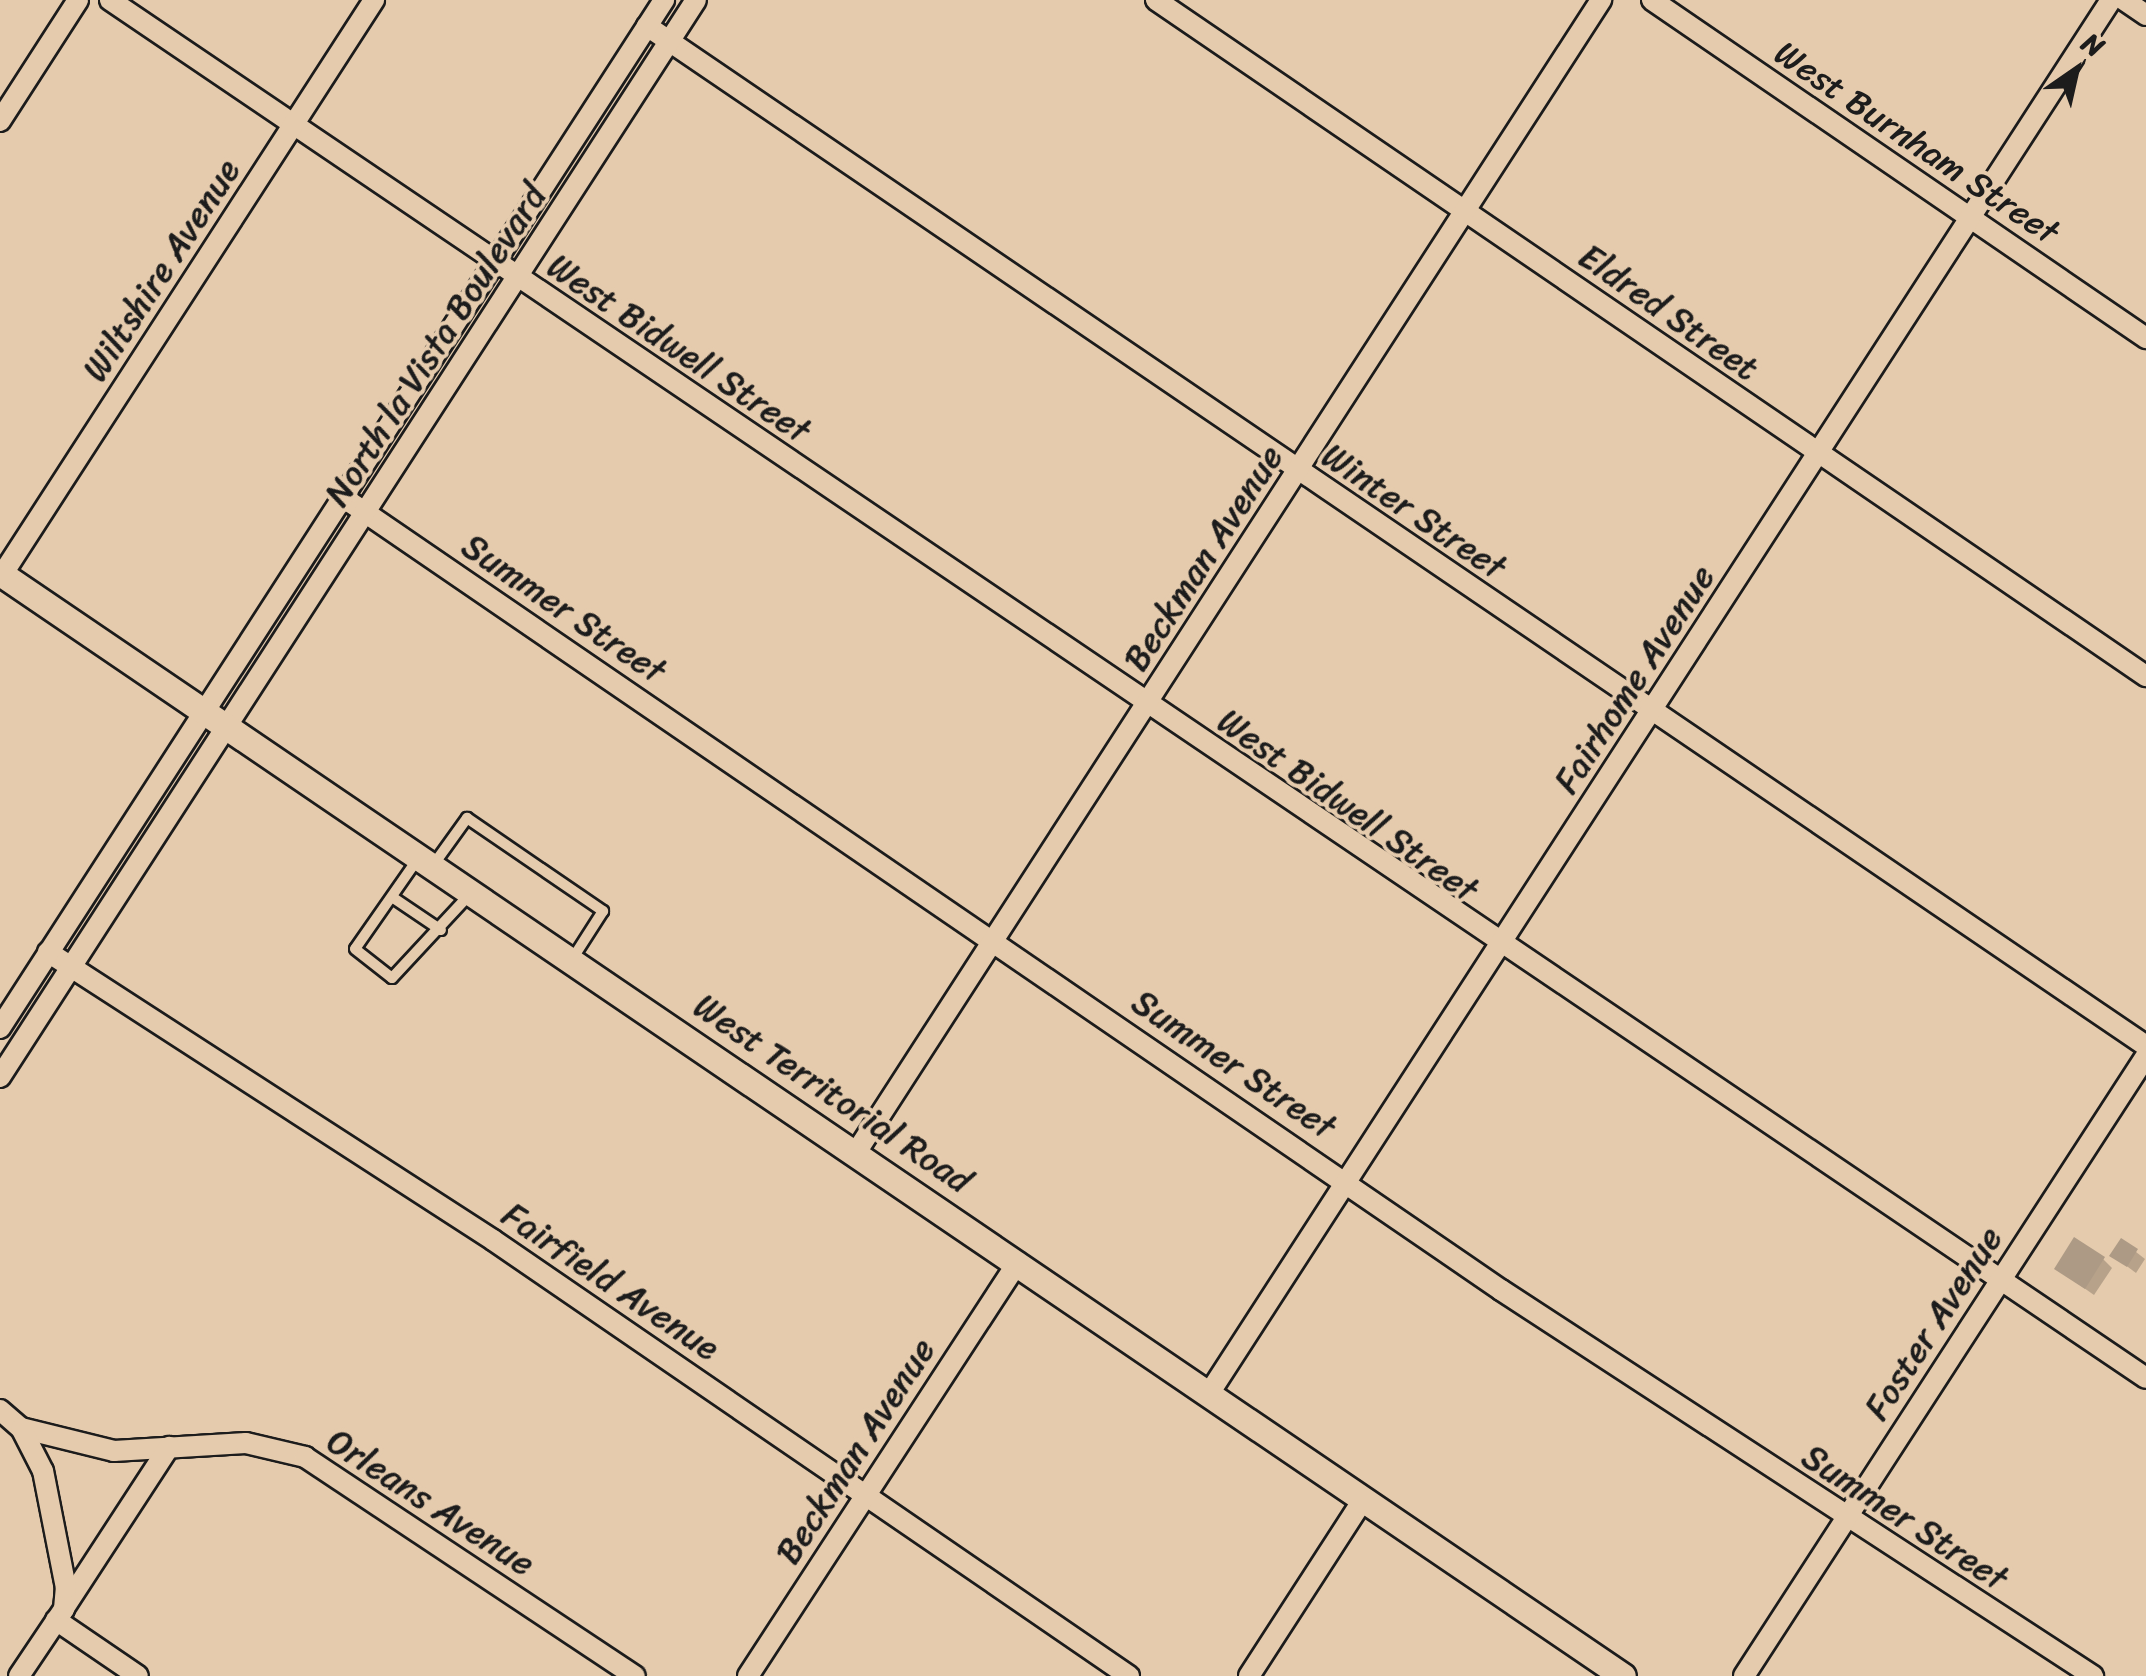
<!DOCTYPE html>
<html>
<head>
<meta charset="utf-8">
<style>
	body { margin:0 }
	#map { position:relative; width:2146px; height:1676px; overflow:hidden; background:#e5cbad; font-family:Sriracha,sans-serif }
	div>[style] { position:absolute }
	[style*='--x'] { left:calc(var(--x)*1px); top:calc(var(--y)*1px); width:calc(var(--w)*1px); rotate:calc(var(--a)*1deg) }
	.shadow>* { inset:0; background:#0003 }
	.building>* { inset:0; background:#ad9a85 }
	.roads { filter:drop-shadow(2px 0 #1c1c1c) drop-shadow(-2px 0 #1c1c1c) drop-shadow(0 2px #1c1c1c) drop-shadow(0 -2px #1c1c1c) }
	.service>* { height:10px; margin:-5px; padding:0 5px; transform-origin:5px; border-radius:5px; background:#e5cbad }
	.minor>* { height:20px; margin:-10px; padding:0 10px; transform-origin:10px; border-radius:10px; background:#e5cbad }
	.tertiary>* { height:25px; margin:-12.5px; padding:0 12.5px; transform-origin:12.5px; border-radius:12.5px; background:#e5cbad }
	span { translate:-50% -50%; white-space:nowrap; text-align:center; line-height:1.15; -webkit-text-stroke:8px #e5cbad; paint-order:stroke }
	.street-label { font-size:35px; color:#1c1c1c }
	.north { position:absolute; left:2026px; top:20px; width:100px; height:100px; -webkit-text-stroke:8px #e5cbad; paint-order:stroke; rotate:34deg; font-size:28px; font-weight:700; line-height:40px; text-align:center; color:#1c1c1c }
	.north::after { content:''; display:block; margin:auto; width:35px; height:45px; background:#1c1c1c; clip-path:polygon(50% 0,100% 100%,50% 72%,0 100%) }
</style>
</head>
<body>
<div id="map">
	<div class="shadow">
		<div style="clip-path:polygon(2122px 1241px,2145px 1259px,2136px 1273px,2112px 1255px)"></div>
		<div style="clip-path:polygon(2103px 1259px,2112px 1268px,2094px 1295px,2057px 1269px)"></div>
	</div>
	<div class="building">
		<div style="clip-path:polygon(2074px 1237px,2105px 1257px,2085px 1289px,2054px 1269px)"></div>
		<div style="clip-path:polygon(2121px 1238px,2138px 1249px,2127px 1267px,2109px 1256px)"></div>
	</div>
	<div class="roads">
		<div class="service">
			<div style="--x:417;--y:860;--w:108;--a:124.9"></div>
			<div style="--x:355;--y:949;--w:47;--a:38.1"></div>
			<div style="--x:392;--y:978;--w:115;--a:-47.1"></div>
			<div style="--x:434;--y:864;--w:57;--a:-54.3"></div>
			<div style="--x:467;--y:818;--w:165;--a:34.4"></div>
			<div style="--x:603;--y:911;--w:56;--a:122.6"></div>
			<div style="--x:392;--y:897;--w:59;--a:34"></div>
		</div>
		<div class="minor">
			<div style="--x:110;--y:0;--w:2458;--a:34.09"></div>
			<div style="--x:1156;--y:0;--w:1199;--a:34.33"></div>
			<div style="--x:1652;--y:0;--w:599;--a:34.38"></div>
			<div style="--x:2124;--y:0;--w:27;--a:34"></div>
			<div style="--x:647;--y:26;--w:1813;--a:34.23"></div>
			<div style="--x:0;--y:121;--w:144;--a:-57.2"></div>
			<div style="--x:344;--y:498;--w:1402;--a:34.39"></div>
			<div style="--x:1501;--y:1290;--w:707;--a:33.11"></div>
			<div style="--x:2;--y:575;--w:685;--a:-57.1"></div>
			<div style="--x:48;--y:952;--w:530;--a:32.91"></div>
			<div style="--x:493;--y:1240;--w:771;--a:34.43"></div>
			<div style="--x:0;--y:1028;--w:1224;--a:-57.14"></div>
			<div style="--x:0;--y:1077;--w:1282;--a:-57.13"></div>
			<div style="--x:857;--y:1151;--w:1371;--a:-57.12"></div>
			<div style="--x:1210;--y:1392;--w:1658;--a:-57.09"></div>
			<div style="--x:0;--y:1410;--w:28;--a:41"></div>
			<div style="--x:21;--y:1428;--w:96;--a:13.9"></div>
			<div style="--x:114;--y:1451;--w:132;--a:-3.5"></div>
			<div style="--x:246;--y:1443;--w:61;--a:13.3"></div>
			<div style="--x:305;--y:1457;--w:396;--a:33.6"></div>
			<div style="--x:66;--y:1605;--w:189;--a:-56.9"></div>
			<div style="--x:56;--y:1620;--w:99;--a:34.3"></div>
			<div style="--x:19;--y:1676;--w:81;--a:-56.1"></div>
			<div style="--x:64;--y:1609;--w:21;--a:-85"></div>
			<div style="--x:66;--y:1588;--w:119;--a:-101.1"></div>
			<div style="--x:43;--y:1471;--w:48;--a:-117.1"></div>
			<div style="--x:748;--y:1676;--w:494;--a:-56.9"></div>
			<div style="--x:1249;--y:1676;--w:212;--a:-57.1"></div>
			<div style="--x:1744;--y:1676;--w:739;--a:-57.04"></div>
		</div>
		<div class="tertiary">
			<div style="--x:0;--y:573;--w:1962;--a:34.2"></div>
		</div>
	</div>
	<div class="street-label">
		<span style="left:1917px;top:142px;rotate:34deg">West Burnham Street</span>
		<span style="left:161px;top:270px;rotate:-57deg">Wiltshire Avenue</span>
		<span style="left:1669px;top:312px;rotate:35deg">Eldred Street</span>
		<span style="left:435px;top:345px;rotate:-57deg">North la Vista Boulevard</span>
		<span style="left:679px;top:348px;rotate:34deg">West Bidwell Street</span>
		<span style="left:1414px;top:511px;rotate:34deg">Winter Street</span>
		<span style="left:1203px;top:558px;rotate:-57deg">Beckman Avenue</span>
		<span style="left:564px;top:608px;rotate:34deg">Summer Street</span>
		<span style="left:1634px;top:679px;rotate:-57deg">Fairhome Avenue</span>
		<span style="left:1348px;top:805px;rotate:35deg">West Bidwell Street</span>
		<span style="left:1234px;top:1064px;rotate:34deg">Summer Street</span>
		<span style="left:833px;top:1093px;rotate:34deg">West Territorial Road</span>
		<span style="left:611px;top:1281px;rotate:34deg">Fairfield Avenue</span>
		<span style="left:1933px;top:1323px;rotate:-57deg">Foster Avenue</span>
		<span style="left:855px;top:1451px;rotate:-57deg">Beckman Avenue</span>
		<span style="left:431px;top:1502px;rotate:33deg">Orleans Avenue</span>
		<span style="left:1905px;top:1517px;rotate:33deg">Summer Street</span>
	</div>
	<div class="north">N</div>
</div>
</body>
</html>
